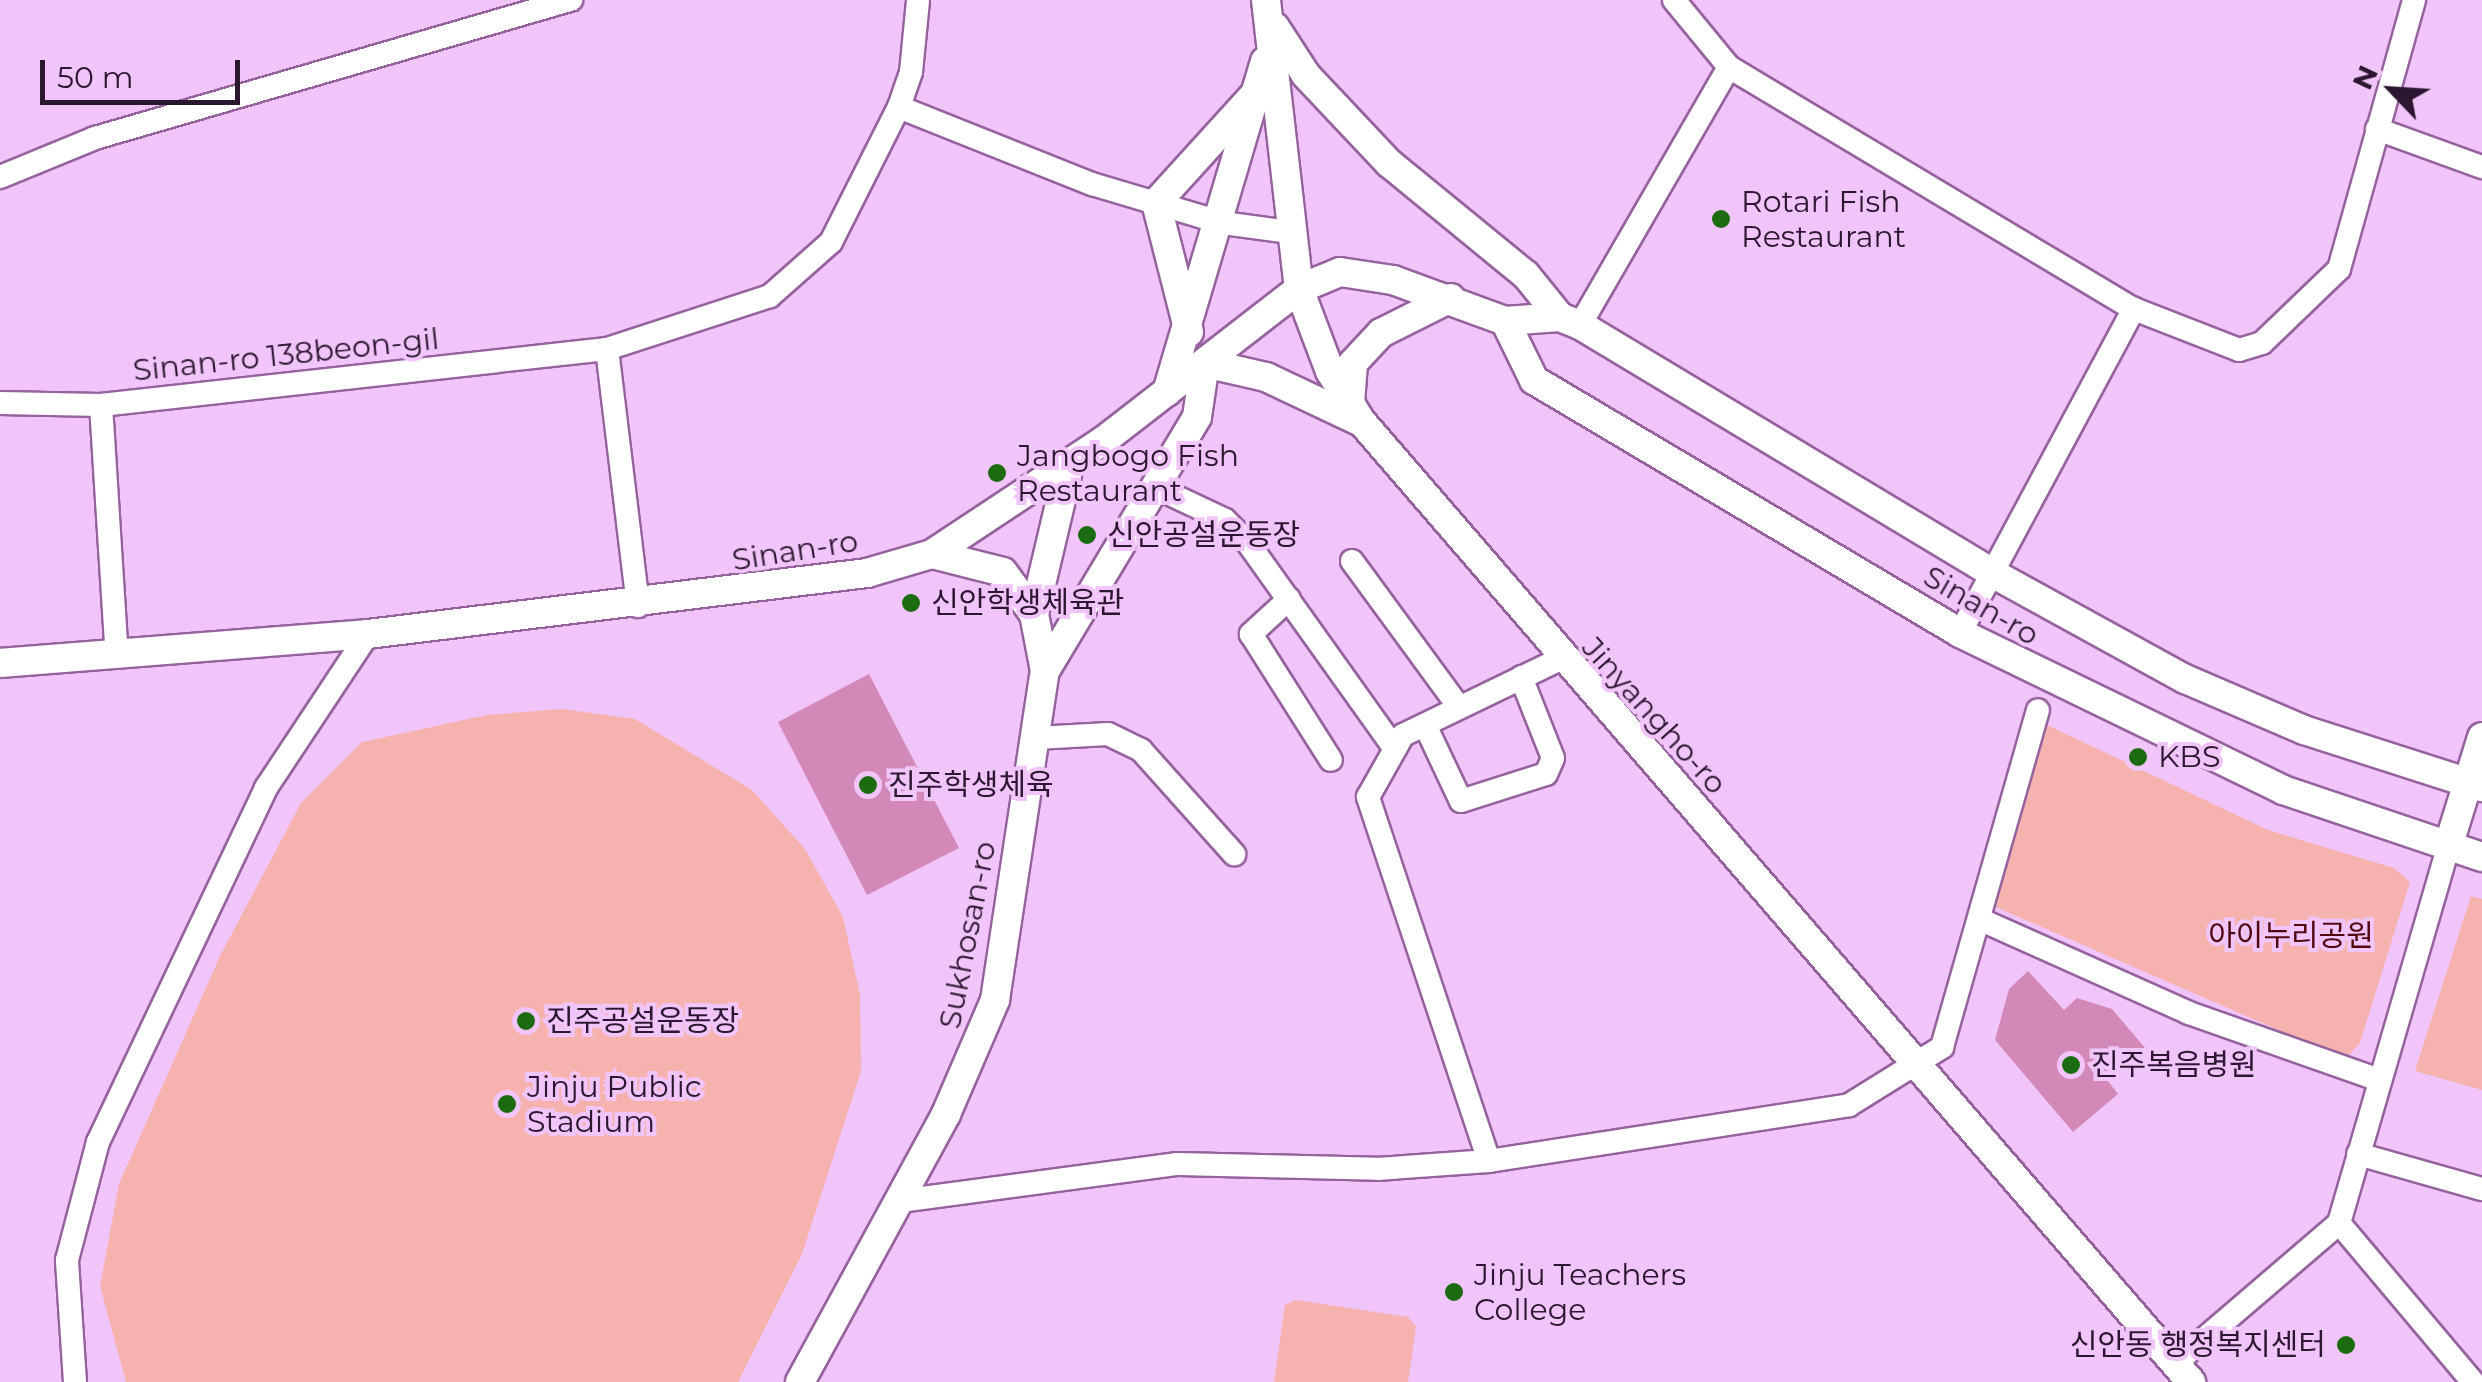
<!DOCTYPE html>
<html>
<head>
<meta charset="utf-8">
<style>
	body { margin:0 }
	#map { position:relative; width:2482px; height:1382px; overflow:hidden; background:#f2c5fa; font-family:Montserrat,"Noto Sans KR",sans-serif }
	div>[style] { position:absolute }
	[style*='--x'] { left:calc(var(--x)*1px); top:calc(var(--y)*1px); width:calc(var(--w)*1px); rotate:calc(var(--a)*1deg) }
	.green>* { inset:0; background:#f5b2af }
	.building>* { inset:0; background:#d289b7 }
	.roads { filter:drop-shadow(2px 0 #95629e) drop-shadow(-2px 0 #95629e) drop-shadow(0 2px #95629e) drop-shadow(0 -2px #95629e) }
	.minor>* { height:22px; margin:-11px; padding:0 11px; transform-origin:11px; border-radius:11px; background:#fff }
	.tertiary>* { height:28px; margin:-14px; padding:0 14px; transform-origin:14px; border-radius:14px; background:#fff }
	.dots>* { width:28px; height:28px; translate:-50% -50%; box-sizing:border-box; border:5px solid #f2c5fa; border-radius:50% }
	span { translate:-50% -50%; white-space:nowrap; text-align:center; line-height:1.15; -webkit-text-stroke:8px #f2c5fa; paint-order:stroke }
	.poi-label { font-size:30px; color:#2b172f }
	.left { translate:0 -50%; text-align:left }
	.right { translate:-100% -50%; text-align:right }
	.street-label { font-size:30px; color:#2b172f }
	.park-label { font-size:30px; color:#500710 }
	.north { position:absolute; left:2342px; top:40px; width:100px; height:100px; -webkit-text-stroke:8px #f2c5fa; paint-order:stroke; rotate:295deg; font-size:28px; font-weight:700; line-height:40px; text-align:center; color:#2b172f }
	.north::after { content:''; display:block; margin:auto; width:35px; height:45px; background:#2b172f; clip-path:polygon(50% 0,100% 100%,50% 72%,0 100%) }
	.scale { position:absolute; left:40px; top:60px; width:200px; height:45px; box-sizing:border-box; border:5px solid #2b172f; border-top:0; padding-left:12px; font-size:30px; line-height:35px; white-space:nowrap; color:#2b172f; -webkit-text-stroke:8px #f2c5fa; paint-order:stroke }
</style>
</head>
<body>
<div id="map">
	<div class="green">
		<div style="clip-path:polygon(562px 709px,635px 719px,752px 790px,805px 849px,843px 917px,860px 995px,861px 1071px,802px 1254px,738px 1382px,126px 1382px,100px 1286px,119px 1184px,220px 956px,301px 803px,362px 742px,487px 715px)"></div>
		<div style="clip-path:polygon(2045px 724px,2268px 830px,2394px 868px,2410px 882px,2360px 1043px,2345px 1059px,1991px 905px)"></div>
		<div style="clip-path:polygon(2471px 896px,2482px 899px,2482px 1090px,2415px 1071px)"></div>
		<div style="clip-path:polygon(1296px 1300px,1408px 1317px,1416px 1327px,1408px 1382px,1274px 1382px,1285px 1305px)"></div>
	</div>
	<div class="building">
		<div style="clip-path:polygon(869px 674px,959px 848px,867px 895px,778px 722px)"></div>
		<div style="clip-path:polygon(2028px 971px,2064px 1010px,2077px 998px,2112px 1009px,2146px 1049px,2108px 1081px,2118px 1094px,2073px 1132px,1995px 1040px,2009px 989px)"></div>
	</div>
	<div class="roads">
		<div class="minor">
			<div style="--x:1674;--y:0;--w:87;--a:50.6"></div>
			<div style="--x:1729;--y:67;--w:472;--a:30.9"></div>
			<div style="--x:2134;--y:309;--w:113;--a:21.3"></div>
			<div style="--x:2239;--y:350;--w:24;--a:-17"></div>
			<div style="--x:2262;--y:343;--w:107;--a:-43.9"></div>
			<div style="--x:2339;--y:269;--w:279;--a:-74.4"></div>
			<div style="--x:899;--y:107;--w:208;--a:21.8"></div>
			<div style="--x:1092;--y:184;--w:137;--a:16.6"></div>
			<div style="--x:1223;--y:223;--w:68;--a:7.7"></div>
			<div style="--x:2377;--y:129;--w:112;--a:19.9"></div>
			<div style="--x:0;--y:177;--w:103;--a:-22.3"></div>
			<div style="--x:95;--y:138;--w:496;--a:-16.2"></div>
			<div style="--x:1580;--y:325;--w:298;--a:-60"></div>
			<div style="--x:607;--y:349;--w:259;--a:83.1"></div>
			<div style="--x:0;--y:403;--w:101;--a:1.1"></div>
			<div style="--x:101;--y:405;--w:509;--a:-6.32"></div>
			<div style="--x:607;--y:349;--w:171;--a:-18"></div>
			<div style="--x:770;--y:296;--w:81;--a:-41.5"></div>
			<div style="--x:831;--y:242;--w:151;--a:-63.3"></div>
			<div style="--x:899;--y:107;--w:37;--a:-71"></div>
			<div style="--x:911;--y:72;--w:72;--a:-84.4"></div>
			<div style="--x:101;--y:405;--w:252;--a:86.4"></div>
			<div style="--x:1155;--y:487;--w:77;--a:25.2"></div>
			<div style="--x:1225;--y:520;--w:33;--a:45"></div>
			<div style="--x:1248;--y:543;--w:253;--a:54.5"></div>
			<div style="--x:1352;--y:561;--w:181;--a:53.8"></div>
			<div style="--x:1289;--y:599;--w:52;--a:137.4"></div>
			<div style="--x:1251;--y:634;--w:149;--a:57.6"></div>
			<div style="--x:1960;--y:633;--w:368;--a:-61.8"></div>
			<div style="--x:1425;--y:725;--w:84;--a:64.7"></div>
			<div style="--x:1461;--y:801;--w:89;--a:-17.6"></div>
			<div style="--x:1546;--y:774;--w:17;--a:-66"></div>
			<div style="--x:1553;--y:758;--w:87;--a:-111.6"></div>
			<div style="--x:1036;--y:738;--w:72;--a:-3.2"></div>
			<div style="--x:1108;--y:734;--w:37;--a:26"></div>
			<div style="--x:1141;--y:750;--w:140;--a:48.2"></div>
			<div style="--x:1979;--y:919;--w:230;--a:24.1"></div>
			<div style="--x:2189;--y:1013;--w:201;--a:19.4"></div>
			<div style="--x:2358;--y:1154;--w:129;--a:15.8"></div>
			<div style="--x:1489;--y:1161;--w:384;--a:-108.4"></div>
			<div style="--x:1368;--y:797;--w:71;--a:-60.6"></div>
			<div style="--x:1403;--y:735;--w:174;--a:-25.8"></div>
			<div style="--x:900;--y:1201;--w:280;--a:-7.6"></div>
			<div style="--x:1178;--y:1164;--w:199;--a:1.4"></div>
			<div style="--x:1377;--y:1169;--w:112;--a:-4.1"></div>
			<div style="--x:1489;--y:1161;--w:364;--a:-8.8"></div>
			<div style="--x:1849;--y:1105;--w:110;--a:-31.9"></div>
			<div style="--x:1942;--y:1047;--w:350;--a:-74.1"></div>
			<div style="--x:2339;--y:1223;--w:208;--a:49.9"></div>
			<div style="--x:2177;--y:1362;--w:213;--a:-40.6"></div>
			<div style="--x:2339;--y:1223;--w:391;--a:-73.8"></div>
			<div style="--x:75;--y:1382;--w:122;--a:-93.8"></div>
			<div style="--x:67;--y:1260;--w:122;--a:-75.3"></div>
			<div style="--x:98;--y:1142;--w:392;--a:-64.6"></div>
			<div style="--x:266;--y:788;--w:185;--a:-56.5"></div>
		</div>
		<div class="tertiary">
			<div style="--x:1266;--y:0;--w:291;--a:83.5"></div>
			<div style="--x:1299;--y:289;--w:88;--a:69.3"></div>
			<div style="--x:1330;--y:371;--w:59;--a:58.2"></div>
			<div style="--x:1361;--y:421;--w:1270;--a:49.18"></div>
			<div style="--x:1275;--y:27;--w:57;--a:57.1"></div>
			<div style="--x:1306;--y:75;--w:121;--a:46.7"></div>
			<div style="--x:1389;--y:163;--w:177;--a:39.3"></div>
			<div style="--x:1526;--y:275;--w:54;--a:51"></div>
			<div style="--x:1505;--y:321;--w:66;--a:63.8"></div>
			<div style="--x:1534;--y:380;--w:495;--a:30.7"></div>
			<div style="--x:1960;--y:633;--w:359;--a:25.9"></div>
			<div style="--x:2283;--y:790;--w:210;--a:18.6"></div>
			<div style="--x:1189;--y:332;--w:133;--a:-104.3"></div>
			<div style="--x:1156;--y:203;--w:144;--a:-47.8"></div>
			<div style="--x:1167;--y:392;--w:345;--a:-73.5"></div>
			<div style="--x:1350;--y:404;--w:41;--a:-85.8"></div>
			<div style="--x:1353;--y:363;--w:41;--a:-47"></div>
			<div style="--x:1381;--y:333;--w:78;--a:-26.6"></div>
			<div style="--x:932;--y:554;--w:73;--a:14.2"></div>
			<div style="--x:1003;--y:572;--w:52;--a:53.6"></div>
			<div style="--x:0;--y:663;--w:369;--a:-4.5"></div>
			<div style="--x:368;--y:634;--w:503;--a:-6.97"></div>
			<div style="--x:867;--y:573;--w:68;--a:-16.3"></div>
			<div style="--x:932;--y:554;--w:205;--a:-33.5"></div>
			<div style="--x:1103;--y:441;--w:248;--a:-37.8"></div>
			<div style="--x:1299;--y:289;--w:44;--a:-22.5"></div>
			<div style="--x:1340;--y:272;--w:54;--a:8.6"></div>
			<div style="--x:1393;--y:280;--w:119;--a:20.1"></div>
			<div style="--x:1505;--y:321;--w:55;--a:-4.2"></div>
			<div style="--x:1560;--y:317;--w:22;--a:22"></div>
			<div style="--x:1580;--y:325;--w:481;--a:31"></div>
			<div style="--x:1992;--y:573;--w:220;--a:28.8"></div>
			<div style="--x:2185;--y:679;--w:129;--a:23.2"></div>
			<div style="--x:2304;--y:730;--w:187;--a:17.8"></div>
			<div style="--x:1045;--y:671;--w:296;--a:-59.1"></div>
			<div style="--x:1197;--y:417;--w:55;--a:-81.6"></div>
			<div style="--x:1205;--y:363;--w:63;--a:12.9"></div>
			<div style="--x:1266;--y:377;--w:103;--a:25.3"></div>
			<div style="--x:2448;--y:847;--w:115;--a:-72.8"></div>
			<div style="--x:800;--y:1382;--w:305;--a:-61.4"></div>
			<div style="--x:946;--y:1114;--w:124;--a:-66.7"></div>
			<div style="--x:995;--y:1000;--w:333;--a:-81.4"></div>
			<div style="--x:1045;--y:671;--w:58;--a:-100.9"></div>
			<div style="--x:1034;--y:614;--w:156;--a:-76.7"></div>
		</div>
	</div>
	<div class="dots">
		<div style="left:1721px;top:219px;background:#1b6c11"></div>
		<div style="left:997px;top:473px;background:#1b6c11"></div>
		<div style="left:1087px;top:535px;background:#1b6c11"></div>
		<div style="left:911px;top:603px;background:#1b6c11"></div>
		<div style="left:2138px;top:757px;background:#1b6c11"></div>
		<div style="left:868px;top:785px;background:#1b6c11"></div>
		<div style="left:526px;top:1021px;background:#1b6c11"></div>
		<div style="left:2071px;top:1065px;background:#1b6c11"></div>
		<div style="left:507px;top:1104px;background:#1b6c11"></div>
		<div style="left:1454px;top:1292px;background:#1b6c11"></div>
		<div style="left:2346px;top:1345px;background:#1b6c11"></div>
	</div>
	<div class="poi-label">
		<span class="left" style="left:1741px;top:219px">Rotari Fish<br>Restaurant</span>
		<span class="left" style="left:1017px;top:473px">Jangbogo Fish<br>Restaurant</span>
		<span class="left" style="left:1107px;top:535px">신안공설운동장</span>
		<span class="left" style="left:931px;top:603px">신안학생체육관</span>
		<span class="left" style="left:2158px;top:757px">KBS</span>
		<span class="left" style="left:888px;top:785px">진주학생체육</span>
		<span class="left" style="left:546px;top:1021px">진주공설운동장</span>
		<span class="left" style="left:2091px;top:1065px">진주복음병원</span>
		<span class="left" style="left:527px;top:1104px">Jinju Public<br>Stadium</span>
		<span class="left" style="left:1474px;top:1292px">Jinju Teachers<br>College</span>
		<span class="right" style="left:2326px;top:1345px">신안동 행정복지센터</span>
	</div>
	<div class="street-label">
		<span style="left:286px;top:355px;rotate:-6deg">Sinan-ro 138beon-gil</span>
		<span style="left:795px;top:551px;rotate:-9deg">Sinan-ro</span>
		<span style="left:1981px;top:606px;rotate:30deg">Sinan-ro</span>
		<span style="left:1654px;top:716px;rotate:48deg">Jinyangho-ro</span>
		<span style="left:968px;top:935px;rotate:-79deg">Sukhosan-ro</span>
	</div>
	<div class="park-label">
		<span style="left:2291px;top:936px">아이누리공원</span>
	</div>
	<div class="north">N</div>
	<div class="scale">50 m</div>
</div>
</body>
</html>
